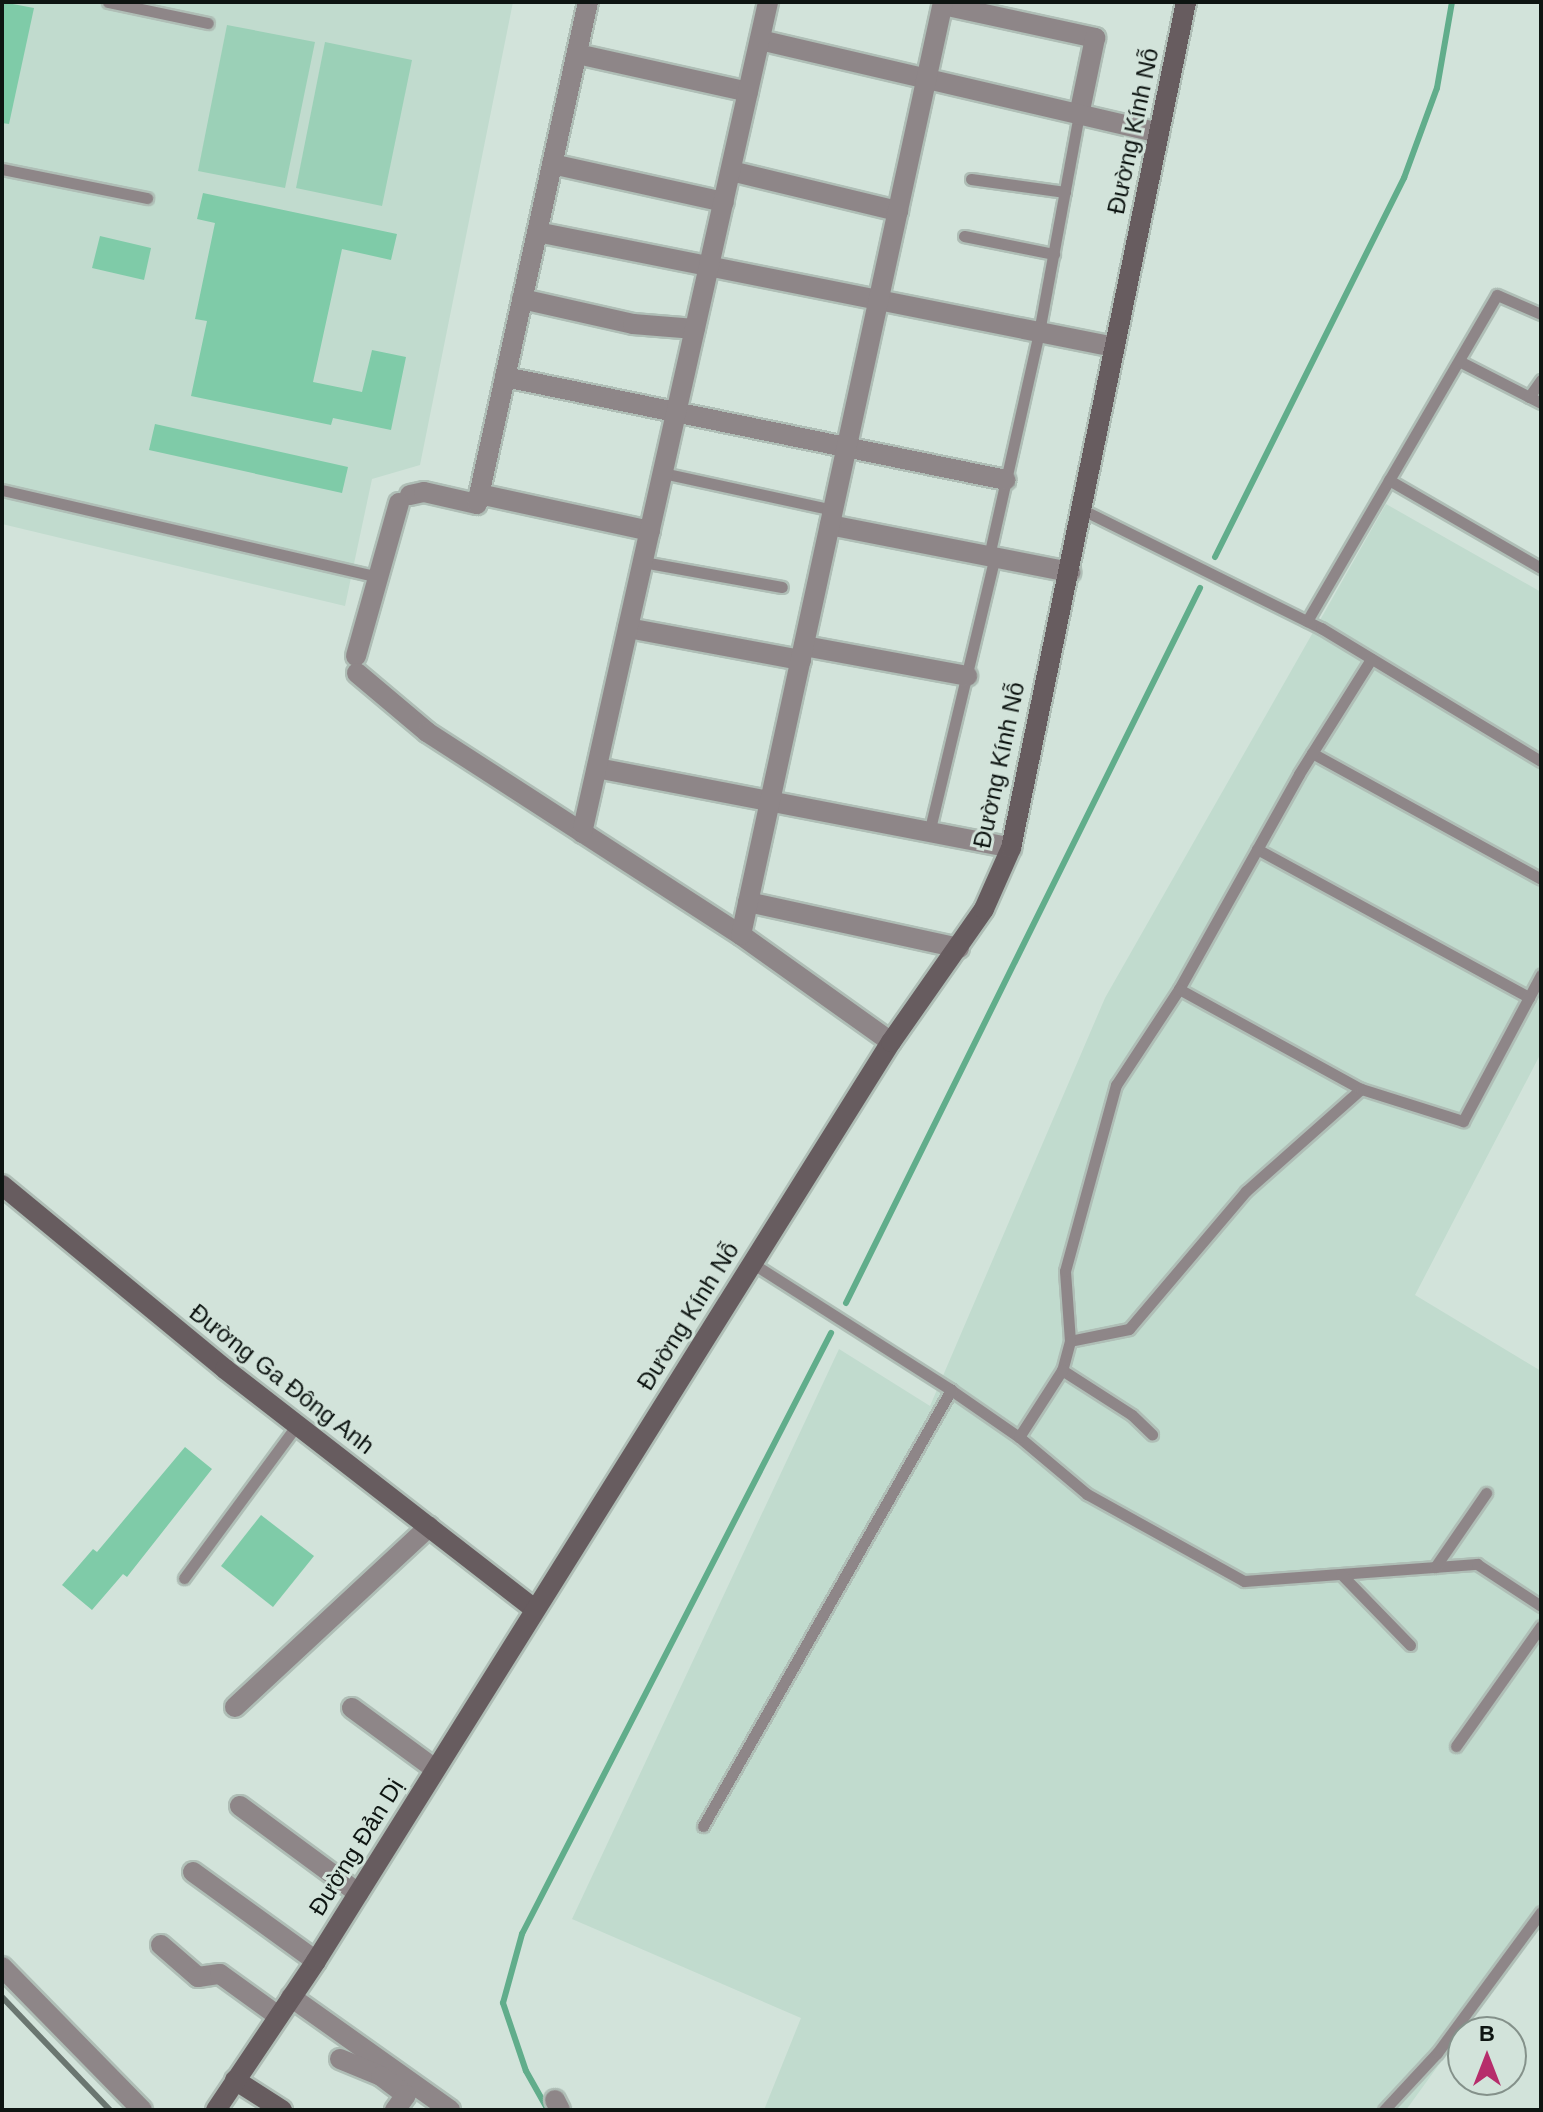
<!DOCTYPE html>
<html>
<head>
<meta charset="utf-8">
<style>
	body { margin:0 }
	#map { position:relative; width:1543px; height:2112px; overflow:hidden; background:#d2e3da; font-family:Helvetica,sans-serif }
	div>[style] { position:absolute }
	[style*='--x'] { left:calc(var(--x)*1px); top:calc(var(--y)*1px); width:calc(var(--w)*1px); rotate:calc(var(--a)*1deg) }
	.built>* { inset:0; background:#c1dbce }
	.green>* { inset:0; background:#9bd0b7 }
	.stream>* { height:6px; margin:-3px; padding:0 3px; transform-origin:3px; border-radius:3px; background:#61ad8b }
	.building>* { inset:0; background:#7fcba8 }
	.roads { filter:drop-shadow(2px 0 #afbeb6) drop-shadow(-2px 0 #afbeb6) drop-shadow(0 2px #afbeb6) drop-shadow(0 -2px #afbeb6) }
	.lane>* { height:11px; margin:-5.5px; padding:0 5.5px; transform-origin:5.5px; border-radius:5.5px; background:#8e8688 }
	.street>* { height:20px; margin:-10px; padding:0 10px; transform-origin:10px; border-radius:10px; background:#8e8688 }
	.secondary>* { height:20px; margin:-10px; padding:0 10px; transform-origin:10px; border-radius:10px; background:#675c5f }
	.rail>* { height:6px; margin:-3px; padding:0 3px; transform-origin:3px; border-radius:3px; background:#6a7670 }
	span { translate:-50% -50%; white-space:nowrap; text-align:center; line-height:1.15; -webkit-text-stroke:6px #d2e3da; paint-order:stroke }
	.street-label { font-size:24px; color:#0e1512 }
	.frame { position:absolute; inset:0; border:4px solid #0e1512; pointer-events:none }
	.north { position:absolute; left:1447px; top:2016px; width:80px; height:80px; box-sizing:border-box; background:#d2e3da; border:2px solid #84918a; border-radius:50%; rotate:0deg; font-size:22px; font-weight:700; line-height:32px; text-align:center; color:#0e1512 }
	.north::after { content:''; display:block; margin:auto; width:28px; height:36px; background:#b62d6b; clip-path:polygon(50% 0,100% 100%,50% 72%,0 100%) }
</style>
</head>
<body>
<div id="map">
	<div class="built">
		<div style="clip-path:polygon(2px 2px,513px 2px,420px 465px,372px 479px,345px 606px,2px 524px)"></div>
		<div style="clip-path:polygon(1386px 504px,1541px 592px,1541px 1053px,1415px 1295px,1541px 1371px,1541px 1924px,1406px 2110px,764px 2110px,801px 2018px,572px 1919px,839px 1349px,930px 1406px,1105px 998px)"></div>
	</div>
	<div class="green">
		<div style="clip-path:polygon(227px 25px,315px 42px,285px 188px,198px 171px)"></div>
		<div style="clip-path:polygon(325px 42px,412px 60px,382px 206px,296px 188px)"></div>
	</div>
	<div class="stream">
		<div style="--x:1215;--y:557;--w:424;--a:-63.5"></div>
		<div style="--x:1404;--y:178;--w:96;--a:-69.9"></div>
		<div style="--x:1437;--y:88;--w:87;--a:-80.1"></div>
		<div style="--x:846;--y:1303;--w:798;--a:-63.66"></div>
		<div style="--x:548;--y:2110;--w:45;--a:-119.4"></div>
		<div style="--x:526;--y:2071;--w:72;--a:-108.7"></div>
		<div style="--x:503;--y:2003;--w:72;--a:-74.6"></div>
		<div style="--x:522;--y:1934;--w:676;--a:-62.79"></div>
	</div>
	<div class="building">
		<div style="clip-path:polygon(2px 2px,34px 8px,9px 124px,2px 123px)"></div>
		<div style="clip-path:polygon(203px 193px,397px 234px,391px 260px,342px 249px,313px 382px,362px 392px,372px 350px,406px 357px,391px 430px,333px 418px,331px 425px,191px 396px,207px 321px,195px 319px,215px 223px,197px 219px)"></div>
		<div style="clip-path:polygon(100px 236px,151px 248px,144px 280px,92px 268px)"></div>
		<div style="clip-path:polygon(155px 424px,348px 467px,342px 493px,149px 450px)"></div>
		<div style="clip-path:polygon(185px 1447px,212px 1469px,127px 1577px,123px 1574px,92px 1610px,62px 1585px,93px 1549px,97px 1552px)"></div>
		<div style="clip-path:polygon(261px 1515px,314px 1556px,273px 1607px,221px 1566px)"></div>
	</div>
	<div class="roads">
		<div class="lane">
			<div style="--x:108;--y:2;--w:102;--a:11.9"></div>
			<div style="--x:2;--y:169;--w:148;--a:11.3"></div>
			<div style="--x:971;--y:179;--w:95;--a:7.9"></div>
			<div style="--x:964;--y:236;--w:92;--a:11.3"></div>
			<div style="--x:1459;--y:361;--w:92;--a:27.1"></div>
			<div style="--x:1529;--y:397;--w:21;--a:-55"></div>
			<div style="--x:663;--y:473;--w:174;--a:12.3"></div>
			<div style="--x:1389;--y:480;--w:176;--a:30.1"></div>
			<div style="--x:2;--y:490;--w:386;--a:13"></div>
			<div style="--x:1081;--y:509;--w:268;--a:26.4"></div>
			<div style="--x:1321;--y:628;--w:257;--a:31.2"></div>
			<div style="--x:989;--y:556;--w:230;--a:-77.4"></div>
			<div style="--x:1039;--y:332;--w:221;--a:-79.6"></div>
			<div style="--x:643;--y:562;--w:141;--a:10.2"></div>
			<div style="--x:1307;--y:621;--w:377;--a:-59.8"></div>
			<div style="--x:1497;--y:295;--w:48;--a:23.4"></div>
			<div style="--x:1312;--y:753;--w:261;--a:28.8"></div>
			<div style="--x:929;--y:833;--w:284;--a:-76.6"></div>
			<div style="--x:1257;--y:849;--w:310;--a:28.6"></div>
			<div style="--x:1179;--y:989;--w:246;--a:-60.8"></div>
			<div style="--x:1299;--y:774;--w:136;--a:-57.9"></div>
			<div style="--x:1361;--y:1089;--w:154;--a:138.4"></div>
			<div style="--x:1246;--y:1191;--w:181;--a:130.3"></div>
			<div style="--x:1129;--y:1329;--w:60;--a:168.5"></div>
			<div style="--x:1070;--y:1341;--w:70;--a:-94.1"></div>
			<div style="--x:1065;--y:1271;--w:193;--a:-74.7"></div>
			<div style="--x:1116;--y:1085;--w:115;--a:-56.7"></div>
			<div style="--x:1179;--y:989;--w:208;--a:28.8"></div>
			<div style="--x:1361;--y:1089;--w:107;--a:17.4"></div>
			<div style="--x:1463;--y:1121;--w:166;--a:-61.9"></div>
			<div style="--x:752;--y:1263;--w:236;--a:32.5"></div>
			<div style="--x:951;--y:1390;--w:83;--a:34.7"></div>
			<div style="--x:1019;--y:1437;--w:89;--a:40"></div>
			<div style="--x:1087;--y:1494;--w:179;--a:29"></div>
			<div style="--x:1244;--y:1581;--w:234;--a:-4.2"></div>
			<div style="--x:1477;--y:1564;--w:77;--a:33.3"></div>
			<div style="--x:1070;--y:1341;--w:30;--a:105"></div>
			<div style="--x:1062;--y:1370;--w:83;--a:32.7"></div>
			<div style="--x:1132;--y:1415;--w:28;--a:44"></div>
			<div style="--x:1019;--y:1437;--w:80;--a:-57.3"></div>
			<div style="--x:1435;--y:1567;--w:90;--a:-55.4"></div>
			<div style="--x:1341;--y:1574;--w:99;--a:45.8"></div>
			<div style="--x:184;--y:1578;--w:190;--a:-53.6"></div>
			<div style="--x:1456;--y:1746;--w:147;--a:-54.7"></div>
			<div style="--x:703;--y:1826;--w:502;--a:-60.37"></div>
			<div style="--x:1384;--y:2110;--w:78;--a:-47.1"></div>
			<div style="--x:1437;--y:2053;--w:175;--a:-53.6"></div>
		</div>
		<div class="street">
			<div style="--x:943;--y:5;--w:156;--a:12.2"></div>
			<div style="--x:1095;--y:38;--w:79;--a:101.7"></div>
			<div style="--x:760;--y:40;--w:410;--a:13.1"></div>
			<div style="--x:577;--y:54;--w:175;--a:12.5"></div>
			<div style="--x:552;--y:164;--w:176;--a:12.5"></div>
			<div style="--x:731;--y:171;--w:172;--a:13.5"></div>
			<div style="--x:537;--y:232;--w:588;--a:11.27"></div>
			<div style="--x:522;--y:299;--w:114;--a:12.7"></div>
			<div style="--x:633;--y:324;--w:62;--a:4.6"></div>
			<div style="--x:505;--y:377;--w:511;--a:11.62"></div>
			<div style="--x:479;--y:494;--w:175;--a:12.2"></div>
			<div style="--x:410;--y:495;--w:14;--a:-12"></div>
			<div style="--x:424;--y:492;--w:54;--a:12.8"></div>
			<div style="--x:477;--y:504;--w:514;--a:-77.53"></div>
			<div style="--x:830;--y:525;--w:245;--a:11.1"></div>
			<div style="--x:628;--y:628;--w:176;--a:10.5"></div>
			<div style="--x:804;--y:646;--w:166;--a:10.4"></div>
			<div style="--x:356;--y:656;--w:159;--a:-74.3"></div>
			<div style="--x:357;--y:673;--w:92;--a:40.1"></div>
			<div style="--x:427;--y:732;--w:374;--a:32.9"></div>
			<div style="--x:741;--y:935;--w:184;--a:35.5"></div>
			<div style="--x:597;--y:768;--w:422;--a:10.9"></div>
			<div style="--x:582;--y:833;--w:852;--a:-77.38"></div>
			<div style="--x:748;--y:902;--w:216;--a:12.3"></div>
			<div style="--x:741;--y:935;--w:955;--a:-77.78"></div>
			<div style="--x:235;--y:1707;--w:265;--a:-42.9"></div>
			<div style="--x:352;--y:1708;--w:103;--a:36.3"></div>
			<div style="--x:240;--y:1806;--w:147;--a:36.4"></div>
			<div style="--x:193;--y:1872;--w:152;--a:35.9"></div>
			<div style="--x:161;--y:1945;--w:49;--a:40.9"></div>
			<div style="--x:198;--y:1977;--w:22;--a:-8"></div>
			<div style="--x:220;--y:1974;--w:72;--a:35.9"></div>
			<div style="--x:2;--y:1967;--w:200;--a:45.6"></div>
			<div style="--x:291;--y:1997;--w:195;--a:35.4"></div>
			<div style="--x:340;--y:2059;--w:44;--a:22.5"></div>
			<div style="--x:381;--y:2076;--w:31;--a:37"></div>
			<div style="--x:406;--y:2095;--w:19;--a:126"></div>
			<div style="--x:555;--y:2100;--w:11;--a:63"></div>
		</div>
		<div class="secondary">
			<div style="--x:2;--y:1185;--w:289;--a:39.5"></div>
			<div style="--x:225;--y:1369;--w:391;--a:37.8"></div>
			<div style="--x:235;--y:2080;--w:56;--a:32.6"></div>
			<div style="--x:216;--y:2110;--w:179;--a:-56.1"></div>
			<div style="--x:316;--y:1961;--w:1084;--a:-57.97"></div>
			<div style="--x:891;--y:1042;--w:162;--a:-55"></div>
			<div style="--x:984;--y:909;--w:67;--a:-66.1"></div>
			<div style="--x:1011;--y:848;--w:864;--a:-78.31"></div>
		</div>
	</div>
	<div class="rail">
		<div style="--x:2;--y:1997;--w:156;--a:46.3"></div>
	</div>
	<div class="street-label">
		<span style="left:1133px;top:131px;rotate:-78deg">Đường Kính Nỗ</span>
		<span style="left:999px;top:765px;rotate:-78deg">Đường Kính Nỗ</span>
		<span style="left:688px;top:1316px;rotate:-58deg">Đường Kính Nỗ</span>
		<span style="left:282px;top:1379px;rotate:38deg">Đường Ga Đông Anh</span>
		<span style="left:356px;top:1847px;rotate:-58deg">Đường Đản Dị</span>
	</div>
	<div class="frame"></div>
	<div class="north">B</div>
</div>
</body>
</html>
